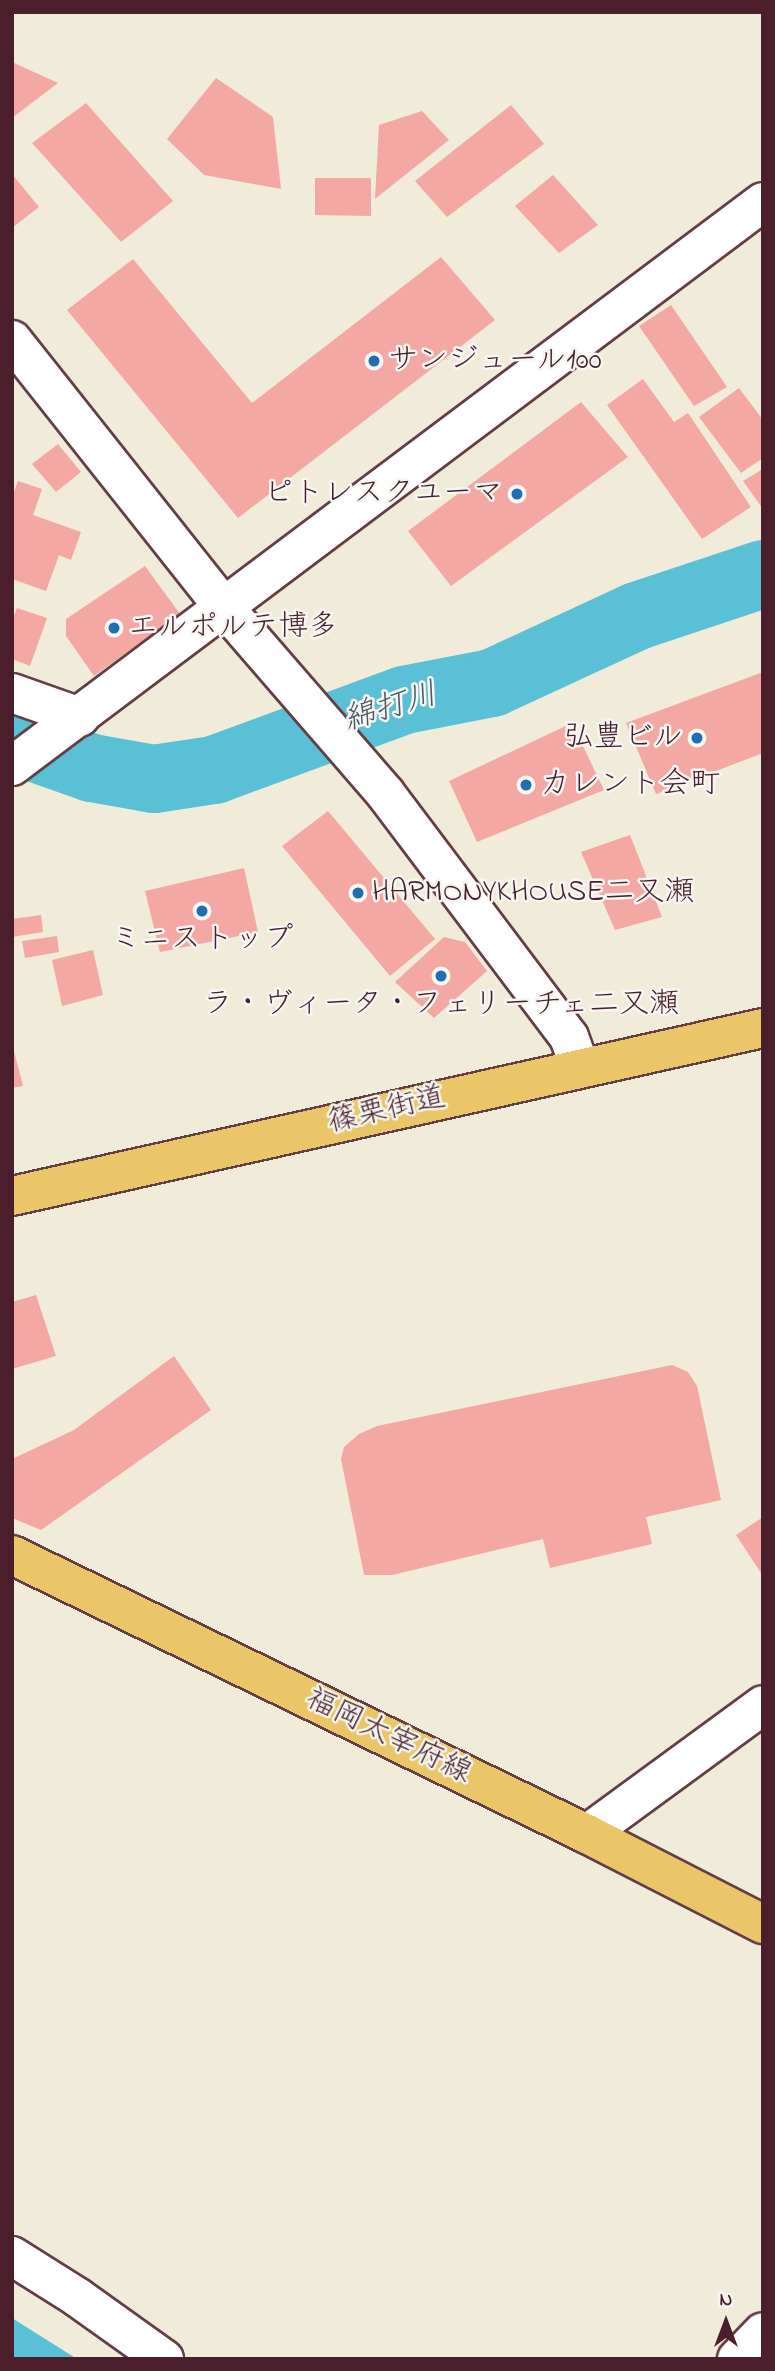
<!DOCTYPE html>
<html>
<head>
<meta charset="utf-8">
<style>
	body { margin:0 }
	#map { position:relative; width:775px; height:2371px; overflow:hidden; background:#f1ebd9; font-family:"Indie Flower","Klee One",sans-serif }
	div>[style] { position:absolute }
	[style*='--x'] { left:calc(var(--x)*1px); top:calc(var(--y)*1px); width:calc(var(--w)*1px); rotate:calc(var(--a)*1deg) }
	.water>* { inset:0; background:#59c0d6 }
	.river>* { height:68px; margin:-34px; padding:0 34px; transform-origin:34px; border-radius:34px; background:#59c0d6 }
	.building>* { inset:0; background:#f3a8a3 }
	.roads { filter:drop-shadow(2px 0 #633e45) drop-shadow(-2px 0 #633e45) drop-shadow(0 2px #633e45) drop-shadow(0 -2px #633e45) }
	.minor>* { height:38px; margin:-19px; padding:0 19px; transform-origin:19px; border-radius:19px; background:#fff }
	.major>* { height:38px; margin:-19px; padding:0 19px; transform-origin:19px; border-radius:19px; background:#ebc669 }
	.dots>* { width:19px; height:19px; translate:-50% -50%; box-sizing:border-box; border:4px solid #f6f6f2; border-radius:50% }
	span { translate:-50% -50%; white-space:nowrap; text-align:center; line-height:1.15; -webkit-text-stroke:5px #f6f6f2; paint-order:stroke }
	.poi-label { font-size:30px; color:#4a1f2b }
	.left { translate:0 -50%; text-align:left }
	.right { translate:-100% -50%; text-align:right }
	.street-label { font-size:30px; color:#4a1f2b }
	.water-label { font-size:32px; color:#4f5767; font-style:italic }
	.frame { position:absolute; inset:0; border:14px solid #4a1f2b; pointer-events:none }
	.north { position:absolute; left:691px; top:2287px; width:70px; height:70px; -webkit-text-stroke:5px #f6f6f2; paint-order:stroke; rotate:0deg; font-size:19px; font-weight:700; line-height:28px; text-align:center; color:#4a1f2b }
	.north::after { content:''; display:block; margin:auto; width:24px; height:32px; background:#4a1f2b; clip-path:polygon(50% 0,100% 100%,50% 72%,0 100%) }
</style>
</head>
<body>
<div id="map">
	<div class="water">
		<div style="clip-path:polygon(12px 2318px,77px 2359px,12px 2359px)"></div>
	</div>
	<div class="river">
		<div style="--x:12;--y:740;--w:85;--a:19.3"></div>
		<div style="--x:92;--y:768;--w:63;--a:10.1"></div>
		<div style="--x:154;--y:779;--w:61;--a:-8.5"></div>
		<div style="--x:214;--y:770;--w:202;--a:-20.2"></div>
		<div style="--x:404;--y:700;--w:90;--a:-10.9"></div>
		<div style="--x:492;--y:683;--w:160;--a:-24.8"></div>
		<div style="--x:637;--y:616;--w:133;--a:-18.4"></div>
	</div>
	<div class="building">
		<div style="clip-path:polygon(12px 62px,58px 83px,12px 118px)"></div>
		<div style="clip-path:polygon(216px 78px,273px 117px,281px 189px,204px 175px,167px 139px)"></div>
		<div style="clip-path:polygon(86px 103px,173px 201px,121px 242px,32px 143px)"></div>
		<div style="clip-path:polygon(511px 105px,544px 144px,447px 217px,415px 181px)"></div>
		<div style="clip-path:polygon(422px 111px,449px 140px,375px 199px,379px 125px)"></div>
		<div style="clip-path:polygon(12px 174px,39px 207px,12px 228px)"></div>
		<div style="clip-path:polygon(553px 175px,598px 225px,559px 253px,515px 206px)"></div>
		<div style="clip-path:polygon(315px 178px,371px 178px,371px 216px,315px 215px)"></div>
		<div style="clip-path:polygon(441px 257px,495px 320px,238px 518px,67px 310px,133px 259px,252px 403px)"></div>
		<div style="clip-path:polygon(671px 305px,727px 387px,694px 406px,639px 326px)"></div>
		<div style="clip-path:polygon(643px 379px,674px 422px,688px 413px,751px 507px,702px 539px,607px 405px)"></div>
		<div style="clip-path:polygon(739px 388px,763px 420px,763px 458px,741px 473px,699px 417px)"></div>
		<div style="clip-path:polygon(581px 402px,628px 457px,451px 586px,408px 531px)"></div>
		<div style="clip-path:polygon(58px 444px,81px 472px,56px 492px,32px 464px)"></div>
		<div style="clip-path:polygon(763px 469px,763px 509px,743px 481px)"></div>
		<div style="clip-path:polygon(18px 481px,42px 489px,33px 515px,81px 532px,71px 560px,59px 555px,46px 591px,12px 579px,12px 497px)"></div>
		<div style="clip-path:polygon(145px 566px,180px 614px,94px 676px,66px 636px,66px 619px)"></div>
		<div style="clip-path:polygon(17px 608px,47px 618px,30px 666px,12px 659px,12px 621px)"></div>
		<div style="clip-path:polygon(763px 672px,763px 753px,656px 794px,626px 723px)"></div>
		<div style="clip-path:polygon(572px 723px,604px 790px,477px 842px,449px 781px)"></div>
		<div style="clip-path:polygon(328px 811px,435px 939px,390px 976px,282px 846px)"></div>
		<div style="clip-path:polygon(630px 835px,662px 917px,615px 930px,581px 852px)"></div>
		<div style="clip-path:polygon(244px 868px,258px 932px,160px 952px,145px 891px)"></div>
		<div style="clip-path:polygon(41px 915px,43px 932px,12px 937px,12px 919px)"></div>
		<div style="clip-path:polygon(57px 936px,59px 952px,25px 958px,22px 941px)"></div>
		<div style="clip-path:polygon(444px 937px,465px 942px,487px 971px,434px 1018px,395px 982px)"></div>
		<div style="clip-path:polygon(93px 950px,103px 995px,62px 1006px,52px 960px)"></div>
		<div style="clip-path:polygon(12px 1043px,23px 1086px,12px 1088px)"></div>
		<div style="clip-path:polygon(36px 1295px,56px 1356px,12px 1369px,12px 1302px)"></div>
		<div style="clip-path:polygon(174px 1356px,211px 1410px,41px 1530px,12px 1518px,12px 1459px,74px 1430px)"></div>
		<div style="clip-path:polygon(672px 1365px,688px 1372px,697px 1386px,721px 1500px,646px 1517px,652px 1544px,550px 1568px,543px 1539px,392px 1575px,364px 1575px,341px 1459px,344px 1447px,359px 1434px,377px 1426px)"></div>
		<div style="clip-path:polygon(763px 1517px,763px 1576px,736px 1535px)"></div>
	</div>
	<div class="roads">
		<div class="minor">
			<div style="--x:12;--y:340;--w:340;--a:51.6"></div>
			<div style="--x:223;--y:606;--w:247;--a:49.1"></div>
			<div style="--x:385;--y:793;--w:306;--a:53"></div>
			<div style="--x:569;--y:1037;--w:32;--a:70"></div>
			<div style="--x:12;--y:693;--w:72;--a:19.4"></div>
			<div style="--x:12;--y:766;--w:939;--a:-36.91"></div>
			<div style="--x:587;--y:1834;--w:218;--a:-36.2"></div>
			<div style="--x:12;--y:2256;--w:77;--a:32.2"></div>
			<div style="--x:77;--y:2297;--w:107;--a:35.5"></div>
			<div style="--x:737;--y:2359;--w:37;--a:-46"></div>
		</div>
		<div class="major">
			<div style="--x:12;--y:1196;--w:770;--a:-12.61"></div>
			<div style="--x:12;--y:1555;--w:639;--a:25.88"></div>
			<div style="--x:587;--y:1834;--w:198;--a:27.1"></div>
		</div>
	</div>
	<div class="dots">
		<div style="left:374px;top:361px;background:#1f6fb2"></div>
		<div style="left:517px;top:494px;background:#1f6fb2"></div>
		<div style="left:114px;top:628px;background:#1f6fb2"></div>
		<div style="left:697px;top:738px;background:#1f6fb2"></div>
		<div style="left:526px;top:785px;background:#1f6fb2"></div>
		<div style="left:358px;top:893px;background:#1f6fb2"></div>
		<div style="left:202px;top:911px;background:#1f6fb2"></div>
		<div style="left:441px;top:976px;background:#1f6fb2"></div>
	</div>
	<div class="poi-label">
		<span class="left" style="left:388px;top:361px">サンジュール100</span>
		<span class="right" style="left:503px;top:494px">ピトレスクユーマ</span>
		<span class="left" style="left:128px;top:628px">エルポルテ博多</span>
		<span class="right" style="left:683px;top:738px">弘豊ビル</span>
		<span class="left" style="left:540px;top:785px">カレント会町</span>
		<span class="left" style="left:372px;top:893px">HARMONYKHOUSE二又瀬</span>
		<span style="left:202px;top:940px">ミニストップ</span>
		<span style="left:441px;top:1005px">ラ・ヴィータ・フェリーチェ二又瀬</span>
	</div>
	<div class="street-label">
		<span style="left:387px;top:1111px;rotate:-13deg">篠栗街道</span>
		<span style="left:388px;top:1737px;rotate:26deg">福岡太宰府線</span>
	</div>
	<div class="water-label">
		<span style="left:391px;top:709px;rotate:-17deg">綿打川</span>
	</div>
	<div class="frame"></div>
	<div class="north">N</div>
</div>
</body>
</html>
